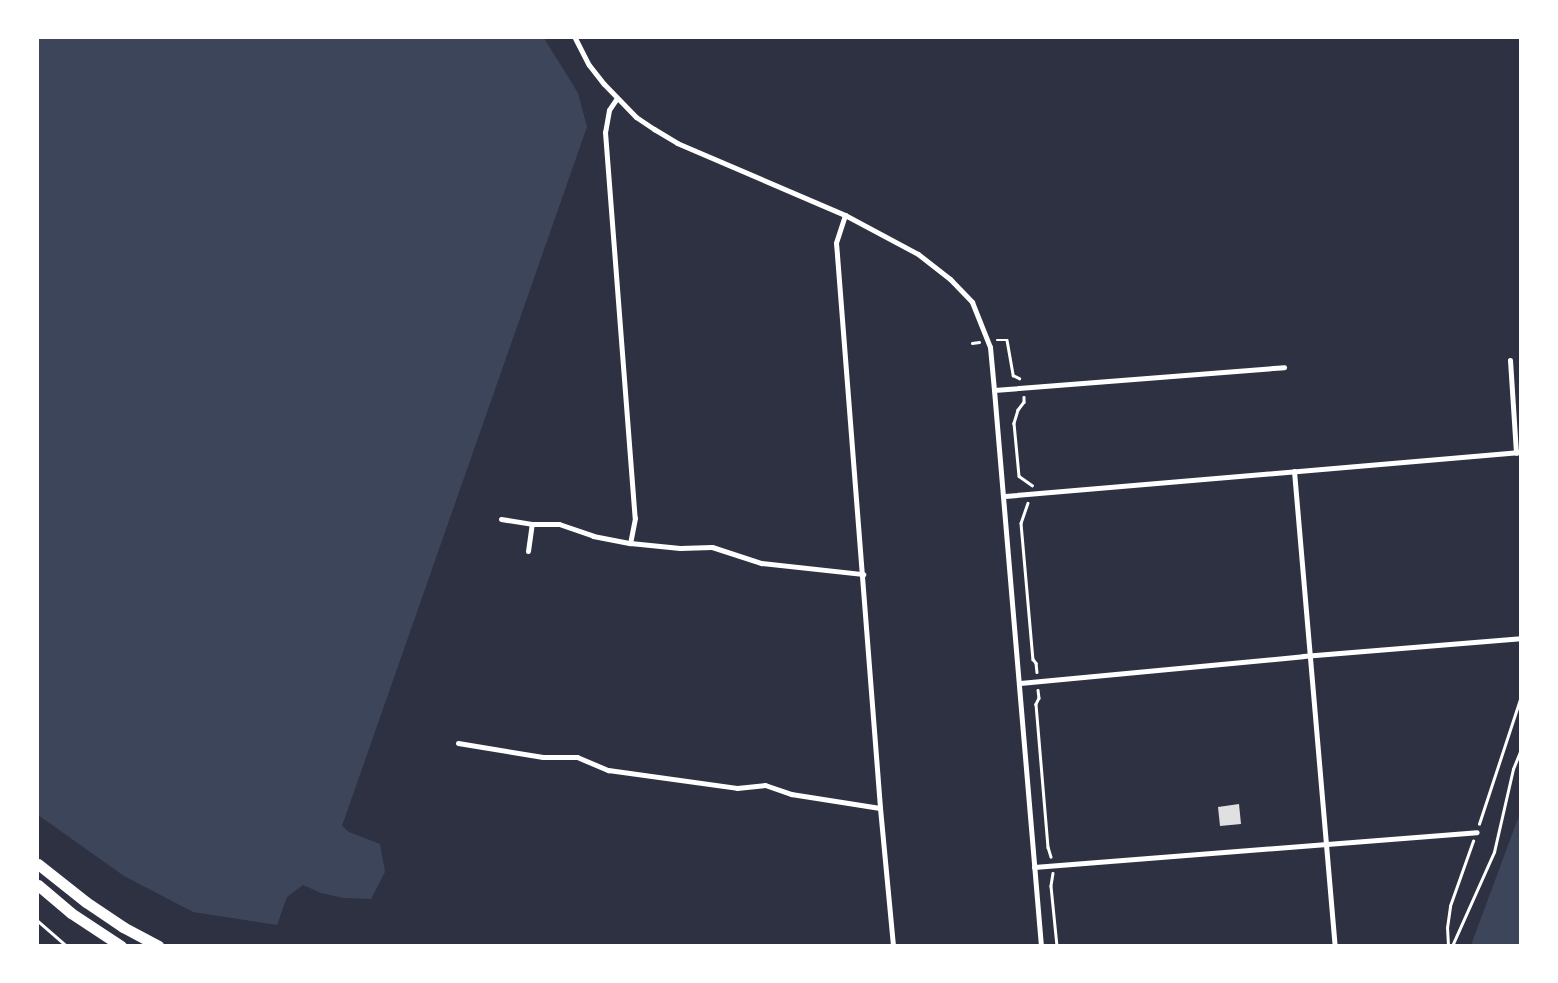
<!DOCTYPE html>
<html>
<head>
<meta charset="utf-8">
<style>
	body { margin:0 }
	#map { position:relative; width:1558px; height:983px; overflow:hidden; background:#2d3142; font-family:"Libre Baskerville",serif }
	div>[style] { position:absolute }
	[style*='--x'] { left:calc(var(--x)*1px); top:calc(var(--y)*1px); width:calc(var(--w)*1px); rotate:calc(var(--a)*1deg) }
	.green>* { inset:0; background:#3c4559 }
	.building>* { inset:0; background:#e0e0e3 }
	.path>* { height:2.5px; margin:-1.25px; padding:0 1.25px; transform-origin:1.25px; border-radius:1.25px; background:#fff }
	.minor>* { height:5px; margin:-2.5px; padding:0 2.5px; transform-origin:2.5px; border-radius:2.5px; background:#fff }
	.primary>* { height:11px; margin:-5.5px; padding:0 5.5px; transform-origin:5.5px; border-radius:5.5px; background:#fff }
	span { translate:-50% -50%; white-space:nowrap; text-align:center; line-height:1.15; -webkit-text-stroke:5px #fff; paint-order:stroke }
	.frame { position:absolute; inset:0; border:39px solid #fff; pointer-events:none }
</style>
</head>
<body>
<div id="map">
	<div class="green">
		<div style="clip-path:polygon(38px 38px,544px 38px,578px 93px,587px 127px,342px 826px,349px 832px,380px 844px,385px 872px,371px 899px,343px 898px,321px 893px,303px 885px,287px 897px,277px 925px,193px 912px,124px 876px,38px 815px)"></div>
		<div style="clip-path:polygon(1520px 813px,1520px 945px,1471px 945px)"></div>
	</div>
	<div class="building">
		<div style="clip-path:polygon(1239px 804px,1241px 824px,1220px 826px,1218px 807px)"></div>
	</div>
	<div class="path">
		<div style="--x:997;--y:340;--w:10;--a:0"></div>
		<div style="--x:1007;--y:340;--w:36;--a:80"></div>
		<div style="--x:1013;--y:375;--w:7;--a:27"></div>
		<div style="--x:972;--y:343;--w:7;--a:-8"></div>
		<div style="--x:1024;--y:397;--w:5;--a:90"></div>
		<div style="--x:1024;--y:402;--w:10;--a:127"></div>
		<div style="--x:1018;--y:410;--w:14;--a:107"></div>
		<div style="--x:1014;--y:423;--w:53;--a:84.6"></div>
		<div style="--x:1019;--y:476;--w:16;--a:35"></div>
		<div style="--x:1028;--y:503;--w:21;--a:109"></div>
		<div style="--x:1021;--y:523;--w:137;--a:85"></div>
		<div style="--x:1033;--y:659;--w:5;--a:53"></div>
		<div style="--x:1036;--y:663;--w:9;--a:84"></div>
		<div style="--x:1038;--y:690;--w:8;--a:83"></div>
		<div style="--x:1039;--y:698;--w:7;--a:117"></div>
		<div style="--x:1036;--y:704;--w:144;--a:85.2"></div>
		<div style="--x:1048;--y:847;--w:10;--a:73"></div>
		<div style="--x:1479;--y:824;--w:132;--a:-71.8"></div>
		<div style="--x:1053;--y:873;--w:13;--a:99"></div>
		<div style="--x:1051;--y:886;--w:60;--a:84.3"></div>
		<div style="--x:38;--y:921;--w:38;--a:41"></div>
		<div style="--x:1448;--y:946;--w:18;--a:-93"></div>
		<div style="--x:1447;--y:928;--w:22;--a:-82"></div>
		<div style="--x:1450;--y:906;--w:69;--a:-70.5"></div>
		<div style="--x:1452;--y:946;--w:103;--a:-65.9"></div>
		<div style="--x:1494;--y:852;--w:85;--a:-77.1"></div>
		<div style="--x:1513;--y:769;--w:18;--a:-68"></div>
	</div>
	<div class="minor">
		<div style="--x:575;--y:38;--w:30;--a:63"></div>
		<div style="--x:589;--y:65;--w:24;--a:52"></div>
		<div style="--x:604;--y:84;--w:46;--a:45.9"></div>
		<div style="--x:636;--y:117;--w:22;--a:34"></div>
		<div style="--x:654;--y:129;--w:27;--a:31"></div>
		<div style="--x:677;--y:143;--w:183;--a:23.2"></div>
		<div style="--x:845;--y:215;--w:83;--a:28.1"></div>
		<div style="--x:918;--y:254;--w:41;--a:38"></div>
		<div style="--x:950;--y:279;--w:32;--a:46"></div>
		<div style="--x:972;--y:302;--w:48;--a:68.2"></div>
		<div style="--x:990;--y:347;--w:43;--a:84.7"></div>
		<div style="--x:994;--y:390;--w:558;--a:85.17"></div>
		<div style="--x:617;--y:98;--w:14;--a:124"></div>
		<div style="--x:609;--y:110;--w:22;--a:100"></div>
		<div style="--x:605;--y:132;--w:387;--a:85.6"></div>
		<div style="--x:635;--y:518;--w:25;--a:101"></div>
		<div style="--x:845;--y:215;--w:29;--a:108"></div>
		<div style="--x:836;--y:243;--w:12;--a:85"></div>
		<div style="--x:837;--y:255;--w:555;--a:85.55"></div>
		<div style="--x:880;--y:808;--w:139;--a:84.6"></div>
		<div style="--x:1510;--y:360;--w:93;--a:86.3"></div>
		<div style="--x:994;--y:390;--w:291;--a:-4.5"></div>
		<div style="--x:1294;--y:471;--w:477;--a:85.1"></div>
		<div style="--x:1005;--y:496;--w:517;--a:-4.88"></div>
		<div style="--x:501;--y:519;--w:31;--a:9"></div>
		<div style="--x:532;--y:524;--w:27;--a:0"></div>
		<div style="--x:559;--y:524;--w:36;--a:19"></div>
		<div style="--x:593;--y:536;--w:38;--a:11"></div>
		<div style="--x:630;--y:543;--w:50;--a:5.7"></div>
		<div style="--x:680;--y:548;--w:32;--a:-2"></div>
		<div style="--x:712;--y:547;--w:52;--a:18.1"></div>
		<div style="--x:761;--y:563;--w:103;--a:6.2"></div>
		<div style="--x:528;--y:551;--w:27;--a:-82"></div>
		<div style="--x:1020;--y:683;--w:284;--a:-5.4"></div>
		<div style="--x:1303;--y:656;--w:218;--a:-4.7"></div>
		<div style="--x:458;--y:743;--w:86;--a:9.4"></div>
		<div style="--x:543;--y:757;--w:34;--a:0"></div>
		<div style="--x:577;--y:757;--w:34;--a:23"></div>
		<div style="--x:608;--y:770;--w:130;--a:7.9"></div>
		<div style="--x:737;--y:788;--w:28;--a:-6"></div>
		<div style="--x:765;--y:785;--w:28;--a:19"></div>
		<div style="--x:791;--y:794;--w:90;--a:8.9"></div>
		<div style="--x:1034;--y:867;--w:444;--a:-4.5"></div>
	</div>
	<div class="primary">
		<div style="--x:38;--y:864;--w:61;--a:38.4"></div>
		<div style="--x:86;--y:902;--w:45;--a:34"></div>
		<div style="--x:123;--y:927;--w:40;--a:28"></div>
		<div style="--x:38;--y:885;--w:43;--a:40.3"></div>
		<div style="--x:71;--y:913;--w:60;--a:33.4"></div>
	</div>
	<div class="frame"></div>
</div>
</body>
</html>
